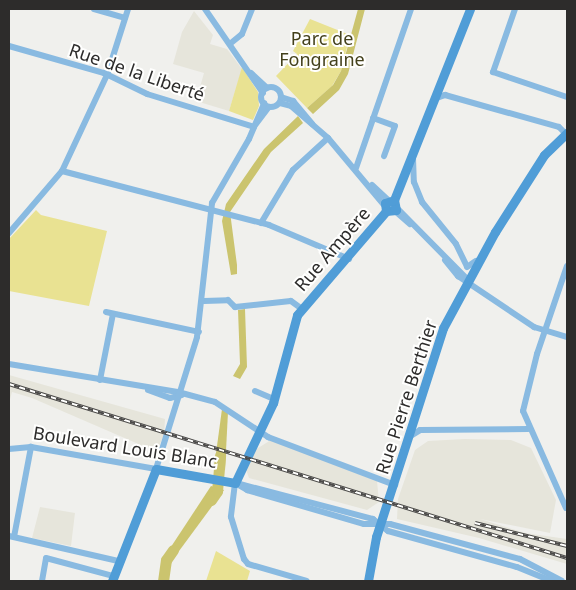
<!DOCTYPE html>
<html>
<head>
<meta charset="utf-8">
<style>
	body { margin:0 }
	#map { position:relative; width:576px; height:590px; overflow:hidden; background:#f0f0ed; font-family:"Noto Sans",sans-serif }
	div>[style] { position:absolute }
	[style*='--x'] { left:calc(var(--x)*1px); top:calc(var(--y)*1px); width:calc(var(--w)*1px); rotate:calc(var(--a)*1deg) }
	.built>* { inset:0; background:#e6e5db }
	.green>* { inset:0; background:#e9e292 }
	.water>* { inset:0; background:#cbc46e }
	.river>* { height:11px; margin:-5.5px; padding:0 5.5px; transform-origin:5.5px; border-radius:5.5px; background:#cbc46e }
	.street>* { height:6px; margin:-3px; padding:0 3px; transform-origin:3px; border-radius:3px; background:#89bae1 }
	.street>.ring { margin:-3px; padding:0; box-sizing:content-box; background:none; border:6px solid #89bae1; border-radius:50% }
	.secondary>* { height:9px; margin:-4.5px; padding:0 4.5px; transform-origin:4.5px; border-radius:4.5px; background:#509dd7 }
	.rail>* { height:4px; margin-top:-2px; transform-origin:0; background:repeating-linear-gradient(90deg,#fffffe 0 5.5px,#4b4a49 0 11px); box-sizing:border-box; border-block:1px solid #4b4a49 }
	span { translate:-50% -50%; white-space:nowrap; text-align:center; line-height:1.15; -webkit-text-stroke:4px #fffffe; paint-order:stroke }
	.park-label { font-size:18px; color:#44411c }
	.street-label { font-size:18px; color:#2d2c2b }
	.frame { position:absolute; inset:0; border:10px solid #2d2c2b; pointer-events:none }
</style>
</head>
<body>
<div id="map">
	<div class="built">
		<div style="clip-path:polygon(194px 11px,213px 35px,210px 44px,227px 49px,242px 69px,229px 111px,196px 101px,204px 73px,173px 64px,182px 32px)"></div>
		<div style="clip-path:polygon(9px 375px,165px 419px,164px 435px,158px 448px,143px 446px,32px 398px,12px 392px,9px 403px)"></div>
		<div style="clip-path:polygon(465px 439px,511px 440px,531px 448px,556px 500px,550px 533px,480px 519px,525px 533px,567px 539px,567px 564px,479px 538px,397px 519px,398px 499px,415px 450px,428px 441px)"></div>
		<div style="clip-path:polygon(271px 440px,377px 481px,379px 502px,367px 510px,249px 478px,246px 470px,253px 451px)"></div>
		<div style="clip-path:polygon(40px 507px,75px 513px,71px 546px,32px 538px)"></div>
	</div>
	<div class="green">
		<div style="clip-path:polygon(310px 19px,350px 35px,341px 71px,332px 86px,307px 108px,276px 76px,297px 54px,293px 51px)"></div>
		<div style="clip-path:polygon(242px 67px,258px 92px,259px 106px,253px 120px,229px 111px)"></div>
		<div style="clip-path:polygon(36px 210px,41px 215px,107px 231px,89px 306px,9px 291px,9px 239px)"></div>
		<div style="clip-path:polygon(216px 551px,250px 571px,247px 581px,206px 581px)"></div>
	</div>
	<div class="water">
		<div style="clip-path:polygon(358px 9px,365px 9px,348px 74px,339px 90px,313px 114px,307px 108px,333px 85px,341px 71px)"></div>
		<div style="clip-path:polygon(298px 116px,303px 123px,271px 152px,230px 212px,237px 265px,237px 274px,231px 275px,222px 221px,226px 204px,264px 149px)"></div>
		<div style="clip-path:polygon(245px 309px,247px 367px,240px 379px,233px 376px,240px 364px,238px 310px)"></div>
		<div style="clip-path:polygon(222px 409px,228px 412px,225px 470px,214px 468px)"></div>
		<div style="clip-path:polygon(211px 486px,224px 490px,168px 566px,163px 559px)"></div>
	</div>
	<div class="river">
		<div style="--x:211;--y:500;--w:11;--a:-56"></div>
		<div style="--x:217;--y:491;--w:36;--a:-85"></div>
		<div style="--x:163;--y:581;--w:21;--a:-82"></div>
		<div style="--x:166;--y:560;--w:12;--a:-55"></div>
	</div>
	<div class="street">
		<div style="--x:94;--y:9;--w:32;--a:16"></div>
		<div style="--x:205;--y:9;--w:102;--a:55.4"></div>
		<div style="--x:515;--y:9;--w:67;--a:109.2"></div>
		<div style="--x:493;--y:72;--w:78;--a:18.7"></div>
		<div style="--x:231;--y:43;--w:14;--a:-39"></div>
		<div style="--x:242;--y:34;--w:27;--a:-68"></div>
		<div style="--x:9;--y:46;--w:99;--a:15.9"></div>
		<div style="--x:104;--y:73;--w:48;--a:26"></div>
		<div style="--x:147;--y:94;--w:112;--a:17.1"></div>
		<div style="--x:251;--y:73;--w:22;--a:43"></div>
		<div class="ring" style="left:261px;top:87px;width:14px;height:14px"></div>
		<div style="--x:281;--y:97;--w:13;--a:18"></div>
		<div style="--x:293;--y:101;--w:30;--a:50"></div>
		<div style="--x:434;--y:99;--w:12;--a:-20"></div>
		<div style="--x:445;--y:95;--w:118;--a:15.7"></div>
		<div style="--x:559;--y:127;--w:10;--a:45"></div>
		<div style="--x:280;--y:103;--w:11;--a:15"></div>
		<div style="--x:291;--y:106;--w:49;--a:40.9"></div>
		<div style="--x:328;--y:138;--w:87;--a:50.1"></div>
		<div style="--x:373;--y:118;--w:23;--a:20"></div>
		<div style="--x:395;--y:126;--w:32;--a:110"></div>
		<div style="--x:256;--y:124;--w:21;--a:-53"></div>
		<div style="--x:413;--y:158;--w:24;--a:88"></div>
		<div style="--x:414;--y:182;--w:22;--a:68"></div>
		<div style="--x:422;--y:202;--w:54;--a:51"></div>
		<div style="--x:456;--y:244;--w:25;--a:64"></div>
		<div style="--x:467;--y:267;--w:11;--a:-34"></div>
		<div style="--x:356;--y:168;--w:168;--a:-70.9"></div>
		<div style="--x:62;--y:171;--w:214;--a:14.6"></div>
		<div style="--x:269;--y:225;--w:87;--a:23"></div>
		<div style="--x:372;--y:185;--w:22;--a:43"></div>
		<div style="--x:397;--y:208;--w:100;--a:45.4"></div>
		<div style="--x:395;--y:211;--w:20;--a:41"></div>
		<div style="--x:261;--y:223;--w:62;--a:-58.9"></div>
		<div style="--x:293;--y:170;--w:47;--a:-42.4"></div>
		<div style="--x:9;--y:233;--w:82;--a:-49.5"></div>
		<div style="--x:62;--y:171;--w:106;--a:-64.9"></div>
		<div style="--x:107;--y:75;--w:69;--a:-72.3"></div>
		<div style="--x:445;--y:260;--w:21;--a:51"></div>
		<div style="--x:458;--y:276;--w:92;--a:33.9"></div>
		<div style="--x:534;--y:327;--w:34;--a:17"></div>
		<div style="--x:204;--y:301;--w:24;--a:-2"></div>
		<div style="--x:228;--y:300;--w:10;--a:45"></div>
		<div style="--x:235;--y:307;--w:56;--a:-6.1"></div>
		<div style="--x:291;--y:301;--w:14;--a:36"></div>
		<div style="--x:106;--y:312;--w:95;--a:12.1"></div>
		<div style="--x:9;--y:364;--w:171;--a:9.4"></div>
		<div style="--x:178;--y:392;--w:38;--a:15"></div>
		<div style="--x:215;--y:402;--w:64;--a:33.4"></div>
		<div style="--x:268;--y:437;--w:136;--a:20.7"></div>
		<div style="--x:100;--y:380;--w:67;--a:-78.9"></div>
		<div style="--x:148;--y:390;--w:23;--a:20"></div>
		<div style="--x:170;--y:398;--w:12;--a:-14"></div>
		<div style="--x:255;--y:391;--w:21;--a:23"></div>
		<div style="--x:409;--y:437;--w:13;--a:-32"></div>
		<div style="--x:420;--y:430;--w:108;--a:-0.5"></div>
		<div style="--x:9;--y:449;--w:22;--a:-5"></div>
		<div style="--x:31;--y:447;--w:127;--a:10"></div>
		<div style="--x:156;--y:469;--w:138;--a:-72.7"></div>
		<div style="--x:197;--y:337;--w:135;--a:-83.6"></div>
		<div style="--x:212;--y:203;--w:74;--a:-60"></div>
		<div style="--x:249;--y:139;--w:39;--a:-67"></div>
		<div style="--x:235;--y:483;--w:14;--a:30"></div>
		<div style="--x:247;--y:490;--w:122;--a:16.2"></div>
		<div style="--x:364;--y:524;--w:26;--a:0"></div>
		<div style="--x:390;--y:524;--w:135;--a:15.1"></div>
		<div style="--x:520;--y:559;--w:47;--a:27.6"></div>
		<div style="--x:235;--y:483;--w:34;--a:97"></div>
		<div style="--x:231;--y:517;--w:44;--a:72.8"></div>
		<div style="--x:244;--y:559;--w:6;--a:51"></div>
		<div style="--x:248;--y:564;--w:61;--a:16.1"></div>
		<div style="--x:236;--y:483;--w:142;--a:14.7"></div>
		<div style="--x:373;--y:519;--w:19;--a:39"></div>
		<div style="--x:388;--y:531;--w:134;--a:15.6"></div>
		<div style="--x:517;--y:567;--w:37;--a:22"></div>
		<div style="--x:566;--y:508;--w:106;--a:-113.9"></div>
		<div style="--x:523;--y:411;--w:59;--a:-76.2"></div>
		<div style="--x:537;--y:354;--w:93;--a:-71.2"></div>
		<div style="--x:9;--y:536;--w:112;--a:12.9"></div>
		<div style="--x:14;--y:537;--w:92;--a:-79.3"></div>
		<div style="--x:42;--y:581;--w:23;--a:-80"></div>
		<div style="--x:46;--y:558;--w:69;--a:15"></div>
	</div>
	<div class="secondary">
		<div style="--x:394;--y:200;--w:206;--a:-68.3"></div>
		<div style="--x:386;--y:211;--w:10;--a:-6"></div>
		<div style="--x:396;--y:210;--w:10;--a:-101"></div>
		<div style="--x:386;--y:211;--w:8;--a:-97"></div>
		<div style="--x:385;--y:203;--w:9;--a:-18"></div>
		<div style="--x:112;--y:581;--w:120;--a:-68.6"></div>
		<div style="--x:156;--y:469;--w:80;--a:10"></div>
		<div style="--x:235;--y:483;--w:89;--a:-64.6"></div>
		<div style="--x:273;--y:403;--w:91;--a:-74.7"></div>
		<div style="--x:297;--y:315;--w:137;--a:-49.4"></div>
		<div style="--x:368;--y:581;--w:45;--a:-79.7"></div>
		<div style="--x:376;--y:537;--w:219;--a:-72.2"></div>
		<div style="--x:443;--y:328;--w:109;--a:-61.6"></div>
		<div style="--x:495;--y:232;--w:91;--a:-57.5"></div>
		<div style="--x:544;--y:155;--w:32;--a:-44"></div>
	</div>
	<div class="rail">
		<div style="--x:9;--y:384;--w:584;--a:17.32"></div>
		<div style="--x:475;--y:523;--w:95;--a:14"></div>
	</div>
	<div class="park-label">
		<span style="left:322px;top:49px">Parc de<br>Fongraine</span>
	</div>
	<div class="street-label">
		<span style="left:137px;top:72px;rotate:19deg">Rue de la Liberté</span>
		<span style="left:332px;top:249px;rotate:-49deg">Rue Ampère</span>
		<span style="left:406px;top:397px;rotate:-72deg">Rue Pierre Berthier</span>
		<span style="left:125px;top:447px;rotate:9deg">Boulevard Louis Blanc</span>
	</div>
	<div class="frame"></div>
</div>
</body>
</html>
